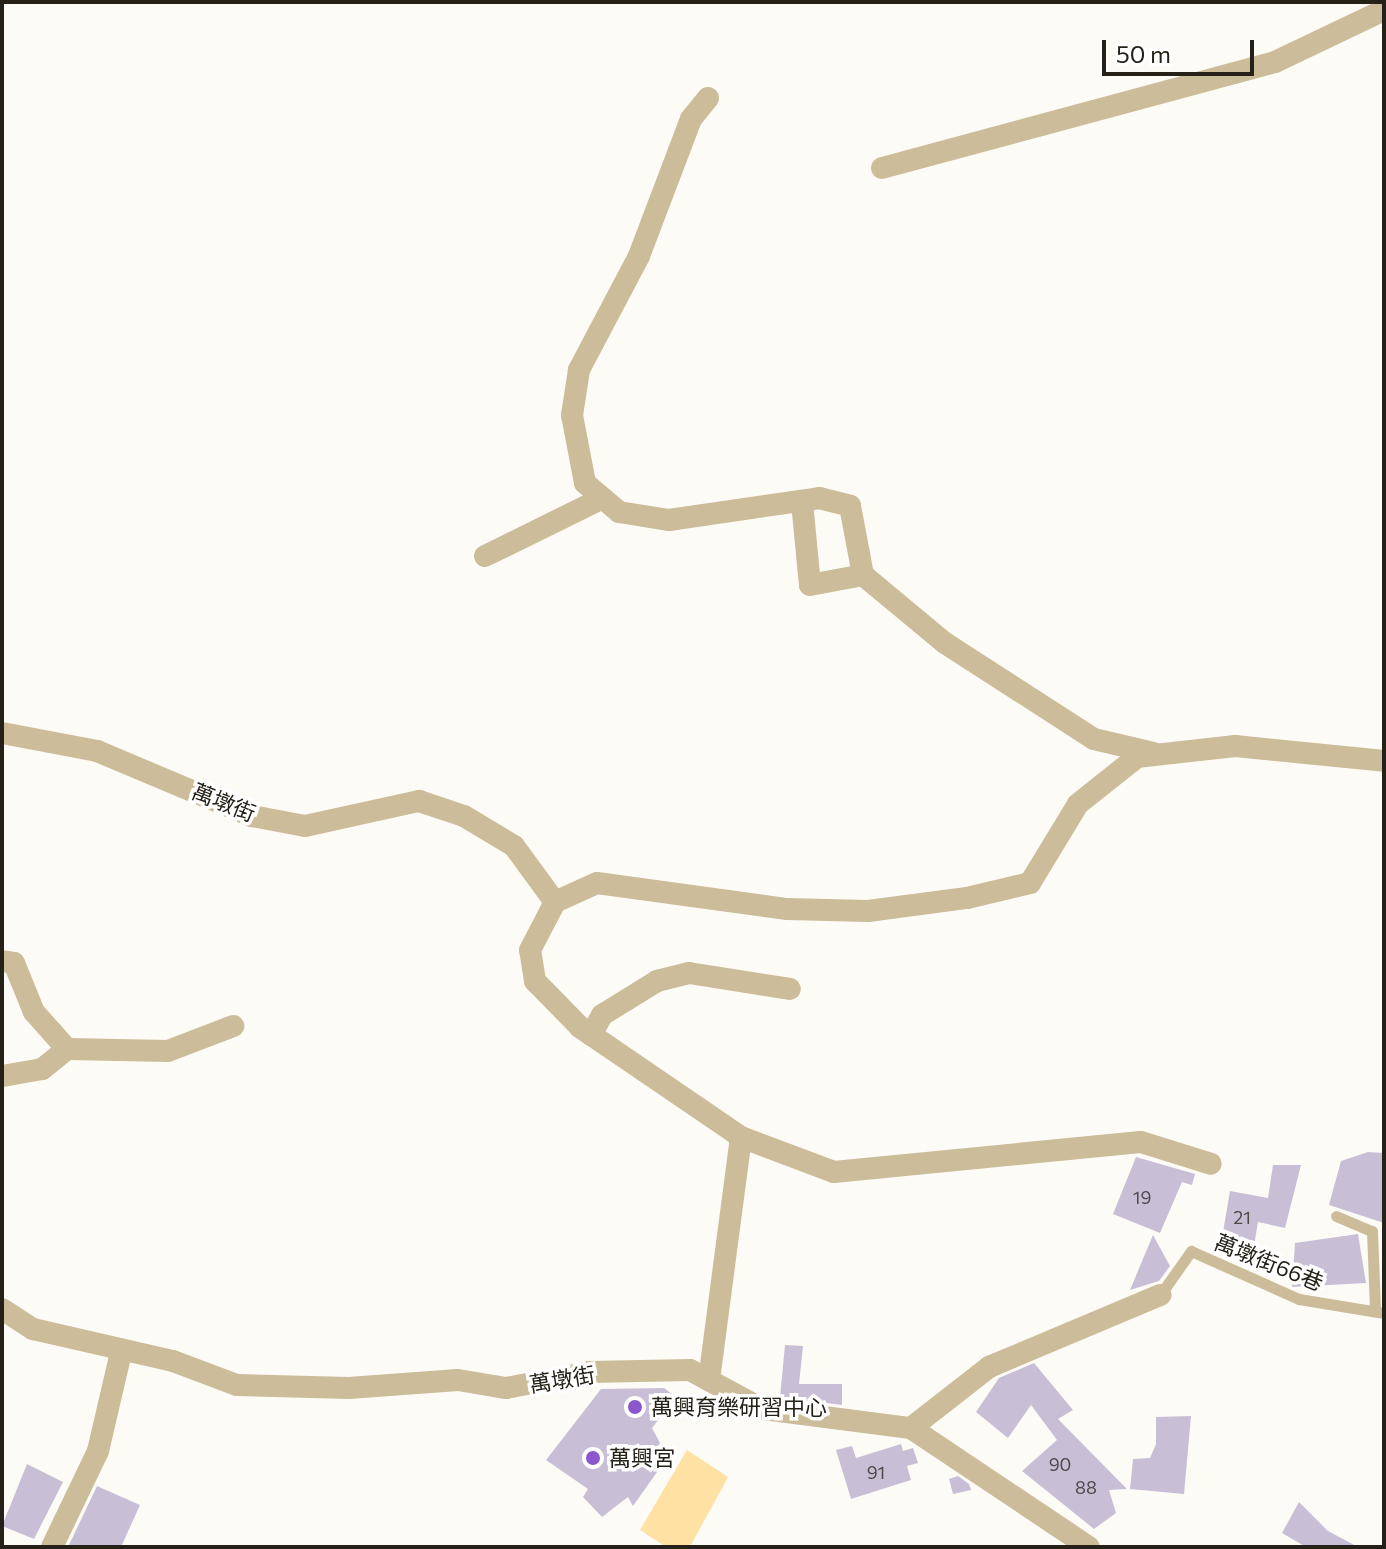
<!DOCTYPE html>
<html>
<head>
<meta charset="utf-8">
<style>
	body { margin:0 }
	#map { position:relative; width:1386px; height:1549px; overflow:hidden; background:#fdfbf6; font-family:Commissioner,"Noto Sans TC",sans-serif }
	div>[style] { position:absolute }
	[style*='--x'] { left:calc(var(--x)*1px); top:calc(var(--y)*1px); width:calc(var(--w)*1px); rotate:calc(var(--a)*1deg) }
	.green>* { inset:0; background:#ffe1a3 }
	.building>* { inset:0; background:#c8bfd7 }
	.lane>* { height:11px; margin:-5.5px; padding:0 5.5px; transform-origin:5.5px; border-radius:5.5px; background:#ccbc9a }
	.street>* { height:22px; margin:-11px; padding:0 11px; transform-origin:11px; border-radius:11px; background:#ccbc9a }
	.dots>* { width:22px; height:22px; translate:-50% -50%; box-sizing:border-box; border:4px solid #fff; border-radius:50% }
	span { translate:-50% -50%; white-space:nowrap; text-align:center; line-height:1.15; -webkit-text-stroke:7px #fff; paint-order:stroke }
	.number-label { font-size:18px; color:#4e4848 }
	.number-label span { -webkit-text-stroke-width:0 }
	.street-label { font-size:22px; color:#252118 }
	.poi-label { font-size:22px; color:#252118 }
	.left { translate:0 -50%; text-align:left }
	.frame { position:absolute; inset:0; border:4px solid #252118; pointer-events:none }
	.scale { position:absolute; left:1102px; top:40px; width:152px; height:36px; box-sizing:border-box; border:4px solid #252118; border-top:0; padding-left:10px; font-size:24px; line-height:28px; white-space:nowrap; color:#252118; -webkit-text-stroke:6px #fff; paint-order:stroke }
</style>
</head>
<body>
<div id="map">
	<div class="green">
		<div style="clip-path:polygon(687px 1450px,728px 1477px,690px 1547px,666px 1547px,640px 1530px)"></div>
	</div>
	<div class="building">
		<div style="clip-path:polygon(1368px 1152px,1384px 1153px,1384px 1223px,1329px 1205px,1341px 1161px)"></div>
		<div style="clip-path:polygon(1136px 1157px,1195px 1174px,1192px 1185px,1182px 1182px,1160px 1233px,1113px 1214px)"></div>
		<div style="clip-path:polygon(1273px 1165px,1301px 1165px,1285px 1228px,1258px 1222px,1254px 1246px,1222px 1238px,1230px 1191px,1268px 1198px)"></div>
		<div style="clip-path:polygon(1358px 1234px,1366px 1283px,1292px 1287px,1295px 1243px)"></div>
		<div style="clip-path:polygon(1153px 1235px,1170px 1266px,1159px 1281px,1130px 1290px)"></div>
		<div style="clip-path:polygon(785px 1345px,803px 1346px,799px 1384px,842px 1384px,842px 1405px,780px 1397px)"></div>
		<div style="clip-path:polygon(1034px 1363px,1073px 1410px,1058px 1419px,1127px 1489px,1109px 1490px,1116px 1513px,1094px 1529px,1022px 1471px,1057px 1440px,1031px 1405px,1008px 1438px,976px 1412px,999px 1378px)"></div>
		<div style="clip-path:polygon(664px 1388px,676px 1397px,652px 1428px,660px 1443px,645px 1464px,662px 1465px,633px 1506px,628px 1497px,602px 1517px,583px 1497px,588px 1489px,546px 1460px,601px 1389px)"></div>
		<div style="clip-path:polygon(1191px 1416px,1184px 1494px,1130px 1489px,1133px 1459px,1150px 1458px,1156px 1444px,1156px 1417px)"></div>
		<div style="clip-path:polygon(901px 1444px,903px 1451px,913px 1448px,918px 1463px,907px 1466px,911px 1480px,851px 1499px,836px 1450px,852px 1446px,856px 1458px)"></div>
		<div style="clip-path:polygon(27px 1464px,63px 1482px,34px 1539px,2px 1526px)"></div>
		<div style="clip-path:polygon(958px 1476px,969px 1484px,971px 1490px,953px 1494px,949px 1479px)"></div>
		<div style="clip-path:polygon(97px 1486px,140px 1505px,121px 1547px,68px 1547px)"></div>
		<div style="clip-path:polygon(1299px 1502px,1328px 1531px,1358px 1547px,1306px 1547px,1282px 1533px)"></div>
	</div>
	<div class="lane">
		<div style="--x:1336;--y:1216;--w:39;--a:23"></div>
		<div style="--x:1372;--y:1231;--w:78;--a:87.8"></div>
		<div style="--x:1160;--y:1295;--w:54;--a:-54.8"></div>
		<div style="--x:1191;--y:1251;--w:118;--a:24"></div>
		<div style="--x:1299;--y:1299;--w:86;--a:9.4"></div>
	</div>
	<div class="street">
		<div style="--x:708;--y:98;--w:27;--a:129"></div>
		<div style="--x:691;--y:119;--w:147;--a:110.8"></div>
		<div style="--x:639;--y:256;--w:129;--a:117.8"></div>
		<div style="--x:579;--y:370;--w:46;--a:98.8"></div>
		<div style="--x:572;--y:415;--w:69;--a:79.2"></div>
		<div style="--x:585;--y:483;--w:45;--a:40.5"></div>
		<div style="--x:619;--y:512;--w:51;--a:9.1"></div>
		<div style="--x:669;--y:520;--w:152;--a:-8.3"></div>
		<div style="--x:819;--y:498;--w:32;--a:14"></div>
		<div style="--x:850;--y:506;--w:70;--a:79.3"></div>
		<div style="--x:863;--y:575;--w:107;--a:39.7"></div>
		<div style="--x:945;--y:643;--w:177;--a:32.8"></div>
		<div style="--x:1094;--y:739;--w:61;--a:13.3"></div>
		<div style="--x:882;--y:168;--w:407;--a:-15.1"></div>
		<div style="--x:1275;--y:62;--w:121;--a:-25.5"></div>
		<div style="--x:802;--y:502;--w:83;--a:84.5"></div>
		<div style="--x:810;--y:585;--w:54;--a:-10.7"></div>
		<div style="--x:485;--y:556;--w:131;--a:-26.2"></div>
		<div style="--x:2;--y:733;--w:97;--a:10.7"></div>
		<div style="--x:97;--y:751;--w:168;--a:22.8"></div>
		<div style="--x:252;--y:816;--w:54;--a:10.7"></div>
		<div style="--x:305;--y:826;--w:117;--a:-12.4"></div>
		<div style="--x:419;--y:801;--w:47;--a:18.4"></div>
		<div style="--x:464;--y:816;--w:58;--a:31"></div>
		<div style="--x:514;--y:846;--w:69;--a:53.8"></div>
		<div style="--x:2;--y:961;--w:12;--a:9"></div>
		<div style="--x:14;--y:963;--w:53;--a:67.8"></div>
		<div style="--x:34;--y:1012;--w:50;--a:48.3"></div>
		<div style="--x:67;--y:1049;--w:32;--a:141"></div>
		<div style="--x:42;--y:1069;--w:41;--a:170.1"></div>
		<div style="--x:591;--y:1035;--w:23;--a:-61"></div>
		<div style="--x:602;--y:1015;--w:65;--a:-31.7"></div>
		<div style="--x:657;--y:981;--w:33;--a:-14"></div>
		<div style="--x:689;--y:973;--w:102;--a:9"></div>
		<div style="--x:67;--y:1049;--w:101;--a:1.1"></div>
		<div style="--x:168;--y:1051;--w:70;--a:-21"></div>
		<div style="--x:741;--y:1137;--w:99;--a:20.6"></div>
		<div style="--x:834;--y:1172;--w:308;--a:-5.6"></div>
		<div style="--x:1141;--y:1142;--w:73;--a:17.4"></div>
		<div style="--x:2;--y:1309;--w:37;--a:33"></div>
		<div style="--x:33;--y:1329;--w:144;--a:12.9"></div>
		<div style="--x:173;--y:1361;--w:68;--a:20.6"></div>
		<div style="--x:237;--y:1385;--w:112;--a:1.5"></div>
		<div style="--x:349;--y:1388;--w:109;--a:-4.2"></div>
		<div style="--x:458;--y:1380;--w:49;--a:9.5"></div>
		<div style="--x:506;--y:1388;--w:85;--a:-10.9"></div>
		<div style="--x:589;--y:1372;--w:101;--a:-1.1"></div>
		<div style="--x:690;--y:1370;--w:82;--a:28.4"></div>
		<div style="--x:762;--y:1409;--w:150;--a:7.3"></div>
		<div style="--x:911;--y:1428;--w:214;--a:33.8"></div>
		<div style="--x:709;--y:1380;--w:245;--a:-82.5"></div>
		<div style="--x:741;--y:1137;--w:195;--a:-145.7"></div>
		<div style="--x:580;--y:1027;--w:64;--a:-134.4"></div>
		<div style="--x:535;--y:981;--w:31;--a:-99"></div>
		<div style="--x:530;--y:950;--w:54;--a:-62.5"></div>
		<div style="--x:555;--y:902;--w:46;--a:-24.3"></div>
		<div style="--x:597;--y:883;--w:192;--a:7.8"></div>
		<div style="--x:787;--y:909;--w:81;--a:1.4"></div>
		<div style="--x:868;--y:911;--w:100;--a:-7.5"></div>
		<div style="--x:967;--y:898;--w:65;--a:-13.4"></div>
		<div style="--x:1030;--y:883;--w:92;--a:-58.7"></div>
		<div style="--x:1078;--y:804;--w:75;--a:-38.5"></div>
		<div style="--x:1137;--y:757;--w:99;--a:-6.4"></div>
		<div style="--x:1235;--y:746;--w:150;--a:5.7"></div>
		<div style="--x:911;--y:1428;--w:99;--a:-38"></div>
		<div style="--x:989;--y:1367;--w:186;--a:-22.8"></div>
		<div style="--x:52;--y:1547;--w:106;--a:-64.4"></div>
		<div style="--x:98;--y:1451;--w:102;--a:-76.9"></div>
	</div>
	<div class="dots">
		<div style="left:635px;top:1407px;background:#8c56ce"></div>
		<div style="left:593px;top:1458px;background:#8c56ce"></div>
	</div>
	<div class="number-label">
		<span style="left:1142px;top:1197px">19</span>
		<span style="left:1242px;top:1217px">21</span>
		<span style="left:1060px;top:1464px">90</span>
		<span style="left:876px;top:1472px">91</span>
		<span style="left:1086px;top:1487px">88</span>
	</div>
	<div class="street-label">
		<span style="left:224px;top:802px;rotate:22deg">萬墩街</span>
		<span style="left:1269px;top:1262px;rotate:22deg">萬墩街66巷</span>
		<span style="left:562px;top:1379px;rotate:-9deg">萬墩街</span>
	</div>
	<div class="poi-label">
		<span class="left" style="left:651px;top:1407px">萬興育樂研習中心</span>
		<span class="left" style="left:609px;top:1458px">萬興宮</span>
	</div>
	<div class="frame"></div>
	<div class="scale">50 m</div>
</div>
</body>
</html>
